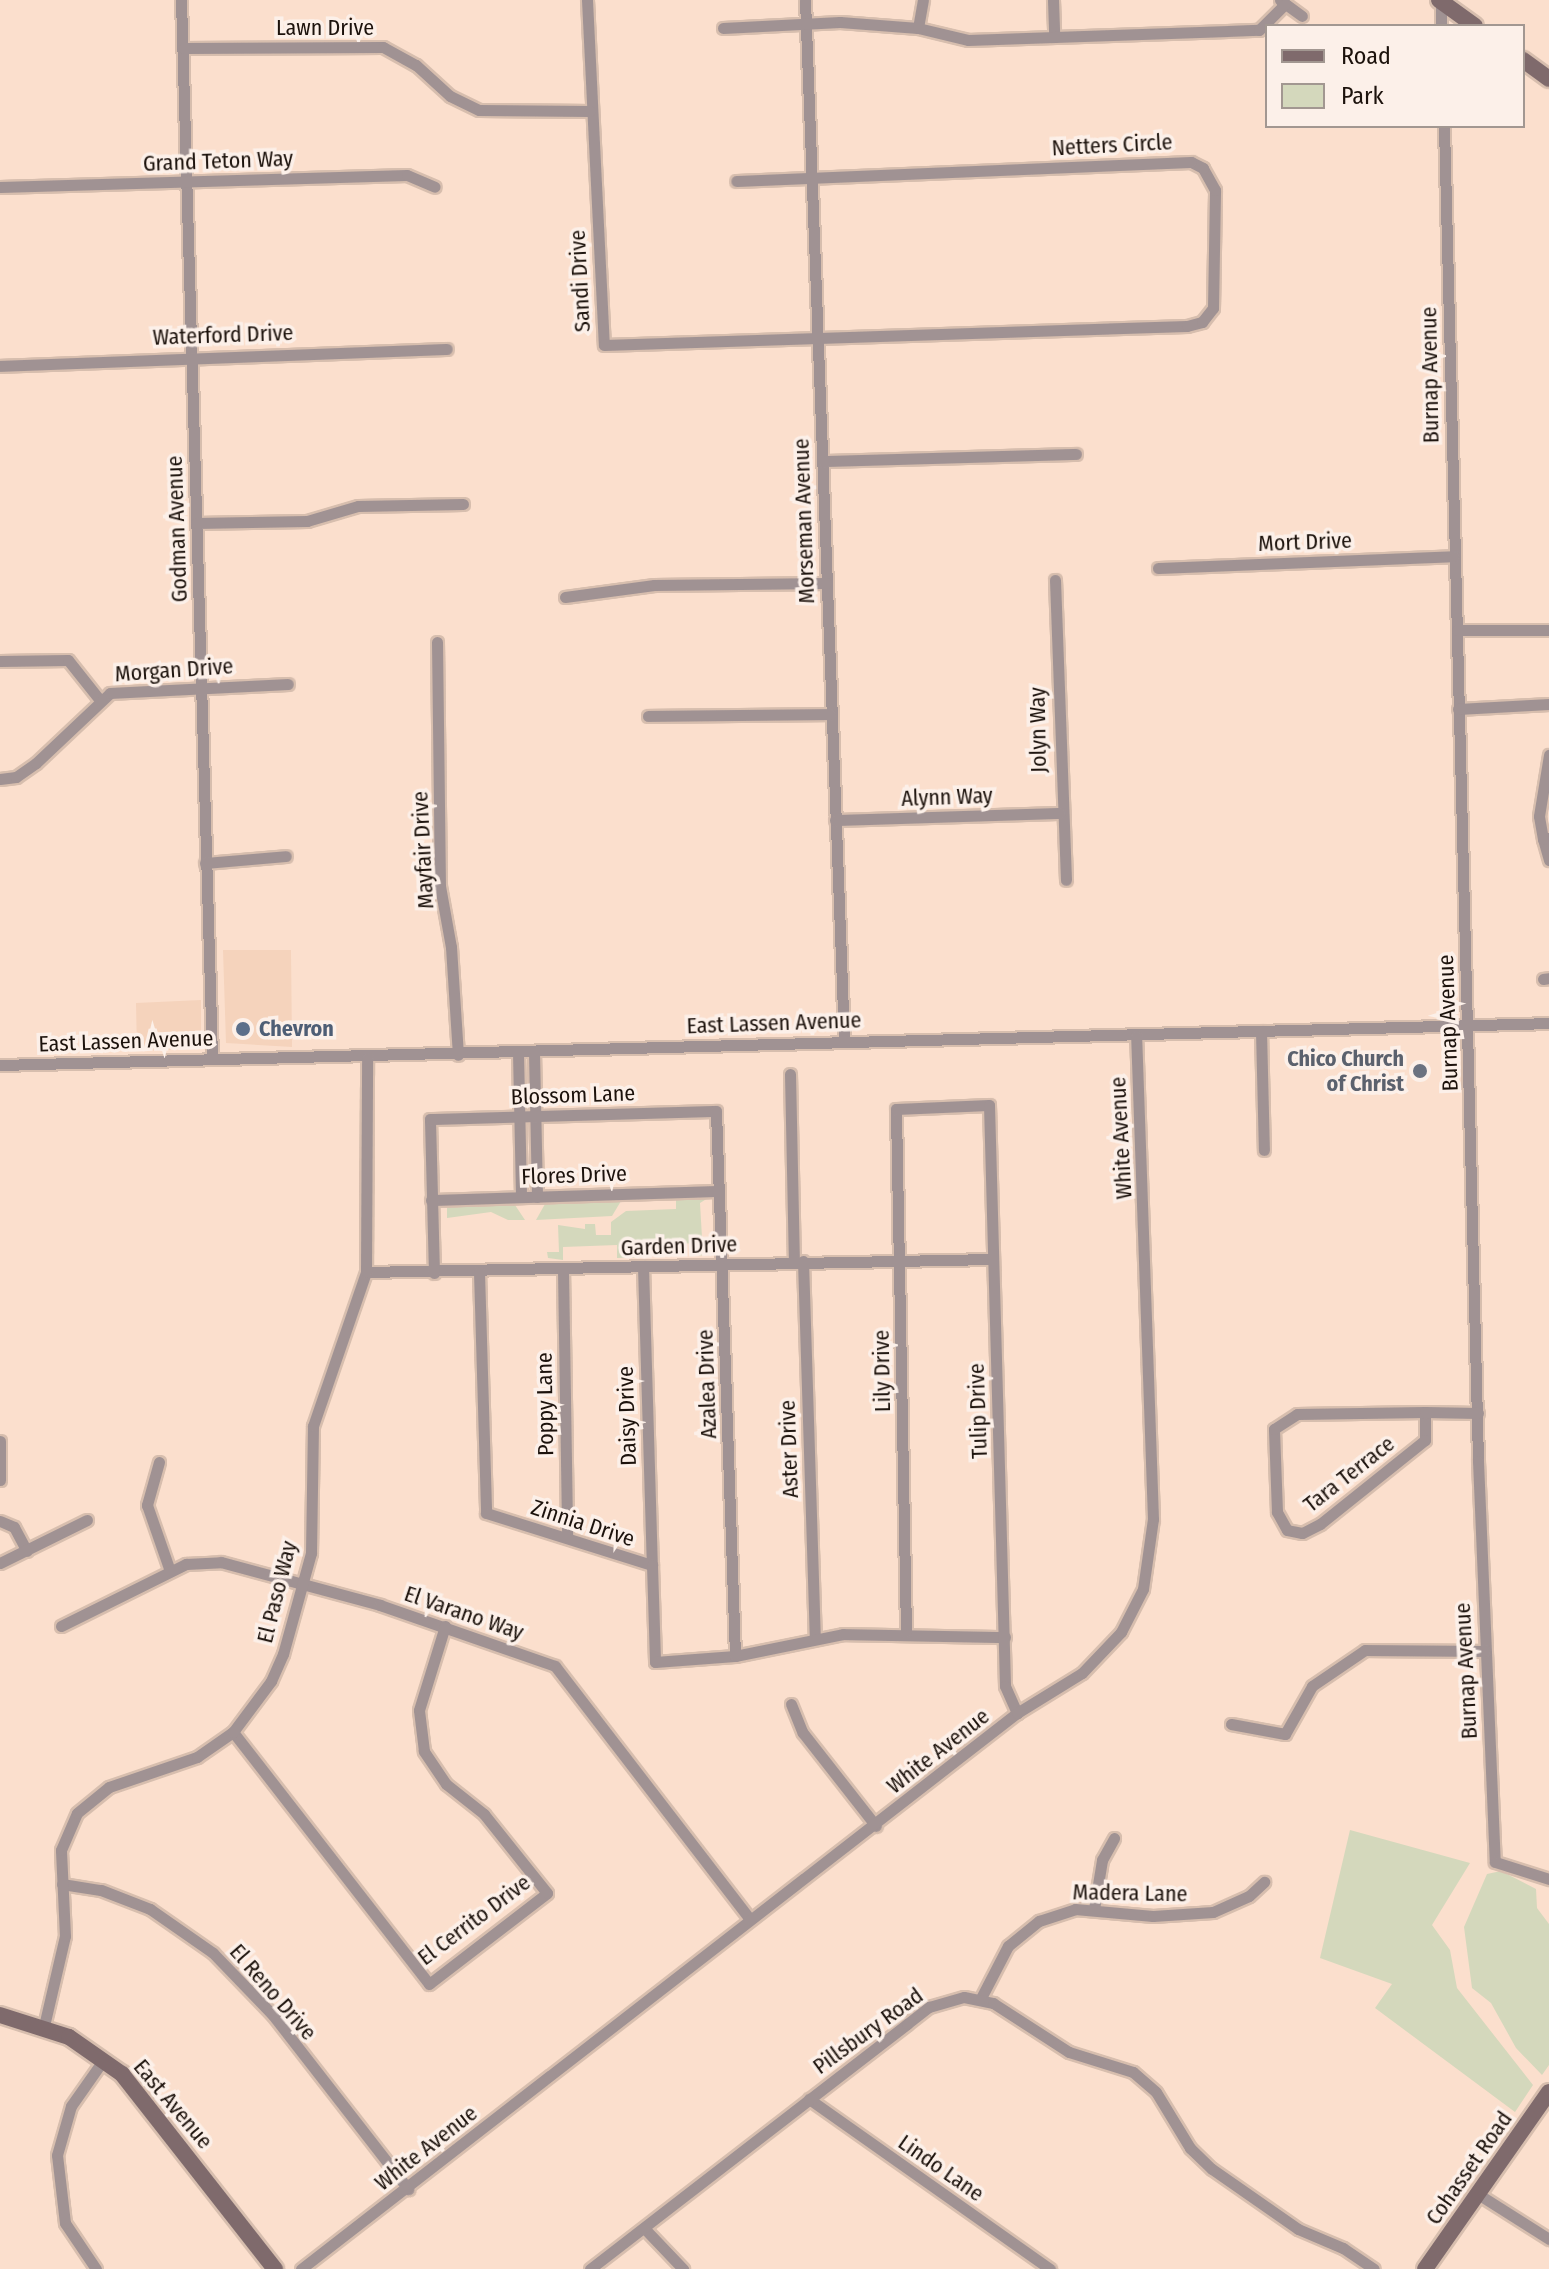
<!DOCTYPE html>
<html>
<head>
<meta charset="utf-8">
<style>
	body { margin:0 }
	#map { position:relative; width:1549px; height:2269px; overflow:hidden; background:#fbdfcd; font-family:"Fira Sans Condensed",sans-serif }
	div>[style] { position:absolute }
	[style*='--x'] { left:calc(var(--x)*1px); top:calc(var(--y)*1px); width:calc(var(--w)*1px); rotate:calc(var(--a)*1deg) }
	.built>* { inset:0; background:#f5d3bc }
	.green>* { inset:0; background:#d4d8bc }
	.roads { filter:drop-shadow(2px 0 #d7beae) drop-shadow(-2px 0 #d7beae) drop-shadow(0 2px #d7beae) drop-shadow(0 -2px #d7beae) }
	.street>* { height:11px; margin:-5.5px; padding:0 5.5px; transform-origin:5.5px; border-radius:5.5px; background:#a09293 }
	.secondary>* { height:16px; margin:-8px; padding:0 8px; transform-origin:8px; border-radius:8px; background:#7f6a6c }
	.dots>* { width:22px; height:22px; translate:-50% -50%; box-sizing:border-box; border:4px solid #fcf0e9; border-radius:50% }
	span { translate:-50% -50%; white-space:nowrap; text-align:center; line-height:1.15; -webkit-text-stroke:7px #fcf0e9; paint-order:stroke }
	.street-label { font-size:22px; color:#1c120c }
	.service-label { font-size:22px; color:#4e5e75; font-weight:700 }
	.left { translate:0 -50%; text-align:left }
	.worship-label { font-size:22px; color:#5b616d; font-weight:700 }
	.right { translate:-100% -50%; text-align:right }
	.legend { position:absolute; left:1265px; top:24px; width:260px; height:104px; box-sizing:border-box; background:#fcf0e9; border:2px solid #a29791; margin:0; padding:10px 14px; list-style:none; font-size:24px; color:#1c120c }
	.legend li { display:flex; align-items:center; gap:16px; height:40px }
	.legend b { width:40px; border:2px solid #a29791 }
</style>
</head>
<body>
<div id="map">
	<div class="built">
		<div style="clip-path:polygon(223px 950px,291px 950px,292px 1047px,226px 1043px)"></div>
		<div style="clip-path:polygon(201px 1000px,201px 1038px,188px 1049px,137px 1051px,136px 1003px)"></div>
	</div>
	<div class="green">
		<div style="clip-path:polygon(708px 1198px,700px 1203px,703px 1255px,699px 1256px,698px 1243px,650px 1245px,650px 1257px,617px 1258px,617px 1245px,563px 1247px,563px 1260px,548px 1258px,547px 1252px,559px 1252px,558px 1225px,585px 1229px,585px 1224px,595px 1224px,596px 1235px,611px 1235px,611px 1222px,626px 1211px,676px 1209px,676px 1200px)"></div>
		<div style="clip-path:polygon(621px 1201px,612px 1216px,536px 1220px,545px 1204px)"></div>
		<div style="clip-path:polygon(515px 1205px,525px 1220px,508px 1220px,491px 1212px,447px 1218px,447px 1207px)"></div>
		<div style="clip-path:polygon(1350px 1830px,1470px 1863px,1432px 1925px,1450px 1950px,1457px 1988px,1533px 2085px,1515px 2112px,1375px 2008px,1392px 1984px,1320px 1958px)"></div>
		<div style="clip-path:polygon(1501px 1871px,1536px 1889px,1537px 1908px,1549px 1924px,1549px 2065px,1542px 2075px,1516px 2048px,1491px 2003px,1472px 1988px,1464px 1927px,1487px 1874px)"></div>
	</div>
	<div class="roads">
		<div class="street">
			<div style="--x:181;--y:0;--w:1058;--a:88.32"></div>
			<div style="--x:587;--y:0;--w:345;--a:87.2"></div>
			<div style="--x:604;--y:345;--w:583;--a:-1.87"></div>
			<div style="--x:1187;--y:326;--w:16;--a:-15"></div>
			<div style="--x:1202;--y:322;--w:18;--a:-52"></div>
			<div style="--x:1213;--y:308;--w:118;--a:-89"></div>
			<div style="--x:1215;--y:190;--w:25;--a:-119"></div>
			<div style="--x:1203;--y:168;--w:13;--a:-153"></div>
			<div style="--x:1191;--y:162;--w:455;--a:177.6"></div>
			<div style="--x:805;--y:0;--w:1042;--a:87.85"></div>
			<div style="--x:1053;--y:0;--w:37;--a:88"></div>
			<div style="--x:1280;--y:0;--w:27;--a:36"></div>
			<div style="--x:1441;--y:1;--w:25;--a:90"></div>
			<div style="--x:723;--y:28;--w:117;--a:-2.9"></div>
			<div style="--x:840;--y:22;--w:78;--a:4.4"></div>
			<div style="--x:918;--y:28;--w:51;--a:13.5"></div>
			<div style="--x:968;--y:40;--w:291;--a:-2"></div>
			<div style="--x:1259;--y:30;--w:37;--a:-45"></div>
			<div style="--x:918;--y:28;--w:28;--a:-80"></div>
			<div style="--x:184;--y:48;--w:199;--a:-0.3"></div>
			<div style="--x:383;--y:47;--w:38;--a:29"></div>
			<div style="--x:416;--y:65;--w:46;--a:42.4"></div>
			<div style="--x:450;--y:96;--w:32;--a:26"></div>
			<div style="--x:479;--y:110;--w:111;--a:0.5"></div>
			<div style="--x:1444;--y:126;--w:1335;--a:88.54"></div>
			<div style="--x:1478;--y:1461;--w:401;--a:87.6"></div>
			<div style="--x:1495;--y:1862;--w:57;--a:17.5"></div>
			<div style="--x:0;--y:187;--w:407;--a:-1.7"></div>
			<div style="--x:407;--y:175;--w:30;--a:23"></div>
			<div style="--x:0;--y:366;--w:447;--a:-2.2"></div>
			<div style="--x:823;--y:461;--w:253;--a:-1.6"></div>
			<div style="--x:196;--y:523;--w:111;--a:-1"></div>
			<div style="--x:307;--y:521;--w:53;--a:-16.4"></div>
			<div style="--x:358;--y:506;--w:105;--a:-1.1"></div>
			<div style="--x:1158;--y:568;--w:296;--a:-2.3"></div>
			<div style="--x:1055;--y:580;--w:300;--a:87.9"></div>
			<div style="--x:565;--y:597;--w:90;--a:-7.7"></div>
			<div style="--x:654;--y:585;--w:172;--a:-0.7"></div>
			<div style="--x:1457;--y:630;--w:92;--a:0"></div>
			<div style="--x:437;--y:642;--w:244;--a:89.3"></div>
			<div style="--x:440;--y:886;--w:62;--a:79.8"></div>
			<div style="--x:451;--y:947;--w:108;--a:86.3"></div>
			<div style="--x:0;--y:661;--w:68;--a:-0.8"></div>
			<div style="--x:68;--y:660;--w:50;--a:51.5"></div>
			<div style="--x:1458;--y:709;--w:91;--a:-3.1"></div>
			<div style="--x:648;--y:716;--w:182;--a:-0.6"></div>
			<div style="--x:0;--y:779;--w:16;--a:-7"></div>
			<div style="--x:16;--y:777;--w:24;--a:-35"></div>
			<div style="--x:36;--y:763;--w:102;--a:-43.4"></div>
			<div style="--x:110;--y:693;--w:178;--a:-2.9"></div>
			<div style="--x:835;--y:820;--w:225;--a:-1.8"></div>
			<div style="--x:1548;--y:838;--w:5;--a:169"></div>
			<div style="--x:1543;--y:839;--w:22;--a:74"></div>
			<div style="--x:1543;--y:839;--w:23;--a:-100"></div>
			<div style="--x:1539;--y:816;--w:62;--a:-80.7"></div>
			<div style="--x:205;--y:863;--w:81;--a:-4.9"></div>
			<div style="--x:1543;--y:979;--w:6;--a:-9"></div>
			<div style="--x:1261;--y:1031;--w:119;--a:88.6"></div>
			<div style="--x:518;--y:1052;--w:145;--a:88.8"></div>
			<div style="--x:534;--y:1052;--w:145;--a:88.8"></div>
			<div style="--x:0;--y:1065;--w:1550;--a:-1.55"></div>
			<div style="--x:790;--y:1074;--w:188;--a:88.8"></div>
			<div style="--x:431;--y:1200;--w:288;--a:-1.8"></div>
			<div style="--x:803;--y:1261;--w:376;--a:88.2"></div>
			<div style="--x:643;--y:1266;--w:299;--a:88.3"></div>
			<div style="--x:563;--y:1270;--w:267;--a:89.1"></div>
			<div style="--x:366;--y:1272;--w:627;--a:-1.19"></div>
			<div style="--x:479;--y:1272;--w:241;--a:88.3"></div>
			<div style="--x:486;--y:1513;--w:174;--a:17.4"></div>
			<div style="--x:652;--y:1565;--w:97;--a:88.2"></div>
			<div style="--x:655;--y:1662;--w:80;--a:-4.3"></div>
			<div style="--x:735;--y:1656;--w:110;--a:-11.5"></div>
			<div style="--x:843;--y:1634;--w:162;--a:1.1"></div>
			<div style="--x:434;--y:1273;--w:154;--a:-91.5"></div>
			<div style="--x:430;--y:1119;--w:286;--a:-1.6"></div>
			<div style="--x:716;--y:1111;--w:545;--a:88"></div>
			<div style="--x:1425;--y:1412;--w:28;--a:90"></div>
			<div style="--x:1425;--y:1440;--w:134;--a:141.3"></div>
			<div style="--x:1320;--y:1524;--w:20;--a:153"></div>
			<div style="--x:1302;--y:1533;--w:15;--a:-169"></div>
			<div style="--x:1287;--y:1530;--w:21;--a:-119"></div>
			<div style="--x:1277;--y:1512;--w:83;--a:-92.1"></div>
			<div style="--x:1274;--y:1429;--w:27;--a:-33"></div>
			<div style="--x:1297;--y:1414;--w:128;--a:-0.9"></div>
			<div style="--x:1425;--y:1412;--w:53;--a:1.1"></div>
			<div style="--x:0;--y:1441;--w:39;--a:90"></div>
			<div style="--x:159;--y:1462;--w:45;--a:105.6"></div>
			<div style="--x:147;--y:1505;--w:70;--a:70.8"></div>
			<div style="--x:0;--y:1521;--w:15;--a:23"></div>
			<div style="--x:14;--y:1527;--w:27;--a:62"></div>
			<div style="--x:0;--y:1563;--w:97;--a:-26.3"></div>
			<div style="--x:61;--y:1626;--w:140;--a:-26.4"></div>
			<div style="--x:186;--y:1564;--w:35;--a:-3"></div>
			<div style="--x:221;--y:1562;--w:165;--a:15.1"></div>
			<div style="--x:380;--y:1605;--w:185;--a:19.2"></div>
			<div style="--x:555;--y:1666;--w:318;--a:52.4"></div>
			<div style="--x:906;--y:1632;--w:523;--a:-91.1"></div>
			<div style="--x:896;--y:1109;--w:93;--a:-2.5"></div>
			<div style="--x:989;--y:1105;--w:581;--a:88.42"></div>
			<div style="--x:1005;--y:1686;--w:30;--a:66"></div>
			<div style="--x:791;--y:1704;--w:31;--a:68"></div>
			<div style="--x:803;--y:1733;--w:118;--a:51.9"></div>
			<div style="--x:1231;--y:1724;--w:55;--a:10.5"></div>
			<div style="--x:1285;--y:1734;--w:55;--a:-60.6"></div>
			<div style="--x:1312;--y:1686;--w:64;--a:-34.2"></div>
			<div style="--x:1365;--y:1650;--w:120;--a:0.5"></div>
			<div style="--x:233;--y:1732;--w:319;--a:52.1"></div>
			<div style="--x:429;--y:1984;--w:149;--a:-37.6"></div>
			<div style="--x:547;--y:1893;--w:101;--a:-128.6"></div>
			<div style="--x:484;--y:1814;--w:48;--a:-141.7"></div>
			<div style="--x:446;--y:1784;--w:40;--a:-124"></div>
			<div style="--x:424;--y:1751;--w:41;--a:-97"></div>
			<div style="--x:419;--y:1710;--w:88;--a:-72.8"></div>
			<div style="--x:62;--y:1884;--w:39;--a:9"></div>
			<div style="--x:101;--y:1890;--w:53;--a:21.2"></div>
			<div style="--x:150;--y:1909;--w:77;--a:34.9"></div>
			<div style="--x:213;--y:1953;--w:85;--a:46"></div>
			<div style="--x:272;--y:2014;--w:222;--a:52.1"></div>
			<div style="--x:1094;--y:1909;--w:50;--a:-80.7"></div>
			<div style="--x:1102;--y:1860;--w:25;--a:-61"></div>
			<div style="--x:981;--y:1998;--w:59;--a:-62.6"></div>
			<div style="--x:1008;--y:1946;--w:40;--a:-39"></div>
			<div style="--x:1039;--y:1921;--w:38;--a:-18"></div>
			<div style="--x:1075;--y:1909;--w:78;--a:5.1"></div>
			<div style="--x:1153;--y:1916;--w:60;--a:-3.8"></div>
			<div style="--x:1213;--y:1912;--w:39;--a:-24"></div>
			<div style="--x:1249;--y:1896;--w:21;--a:-43"></div>
			<div style="--x:44;--y:2026;--w:92;--a:-76.9"></div>
			<div style="--x:65;--y:1936;--w:86;--a:-92.7"></div>
			<div style="--x:61;--y:1850;--w:40;--a:-66.6"></div>
			<div style="--x:77;--y:1813;--w:41;--a:-39.1"></div>
			<div style="--x:109;--y:1787;--w:93;--a:-18.8"></div>
			<div style="--x:197;--y:1757;--w:44;--a:-34.8"></div>
			<div style="--x:233;--y:1732;--w:64;--a:-53.3"></div>
			<div style="--x:271;--y:1681;--w:30;--a:-66"></div>
			<div style="--x:283;--y:1654;--w:105;--a:-74.5"></div>
			<div style="--x:311;--y:1553;--w:127;--a:-89.1"></div>
			<div style="--x:313;--y:1426;--w:163;--a:-71"></div>
			<div style="--x:366;--y:1272;--w:214;--a:-89.7"></div>
			<div style="--x:809;--y:2099;--w:295;--a:35.2"></div>
			<div style="--x:1478;--y:2194;--w:84;--a:32.4"></div>
			<div style="--x:644;--y:2228;--w:57;--a:46.4"></div>
			<div style="--x:96;--y:2269;--w:55;--a:-124"></div>
			<div style="--x:65;--y:2223;--w:68;--a:-96.7"></div>
			<div style="--x:57;--y:2155;--w:51;--a:-74.1"></div>
			<div style="--x:71;--y:2106;--w:57;--a:-54.9"></div>
			<div style="--x:301;--y:2269;--w:907;--a:-37.83"></div>
			<div style="--x:1017;--y:1713;--w:76;--a:-31.6"></div>
			<div style="--x:1082;--y:1673;--w:57;--a:-46.4"></div>
			<div style="--x:1121;--y:1632;--w:48;--a:-62.9"></div>
			<div style="--x:1143;--y:1589;--w:71;--a:-81.9"></div>
			<div style="--x:1153;--y:1519;--w:483;--a:-92"></div>
			<div style="--x:590;--y:2269;--w:401;--a:-37.7"></div>
			<div style="--x:907;--y:2024;--w:28;--a:-38"></div>
			<div style="--x:929;--y:2007;--w:36;--a:-16"></div>
			<div style="--x:964;--y:1997;--w:30;--a:12"></div>
			<div style="--x:993;--y:2003;--w:90;--a:32.8"></div>
			<div style="--x:1069;--y:2052;--w:67;--a:17.4"></div>
			<div style="--x:1133;--y:2072;--w:30;--a:41"></div>
			<div style="--x:1156;--y:2092;--w:66;--a:58.7"></div>
			<div style="--x:1190;--y:2148;--w:30;--a:44"></div>
			<div style="--x:1212;--y:2169;--w:105;--a:34.9"></div>
			<div style="--x:1298;--y:2229;--w:49;--a:22.9"></div>
			<div style="--x:1343;--y:2248;--w:37;--a:34"></div>
		</div>
		<div class="secondary">
			<div style="--x:1439;--y:0;--w:44;--a:35.8"></div>
			<div style="--x:1523;--y:60;--w:32;--a:36"></div>
			<div style="--x:0;--y:2015;--w:72;--a:17.7"></div>
			<div style="--x:69;--y:2037;--w:65;--a:34.9"></div>
			<div style="--x:122;--y:2074;--w:248;--a:51.9"></div>
			<div style="--x:1425;--y:2269;--w:216;--a:-55"></div>
		</div>
	</div>
	<div class="dots">
		<div style="left:243px;top:1029px;background:#5c6f8a"></div>
		<div style="left:1420px;top:1071px;background:#6b7280"></div>
	</div>
	<div class="street-label">
		<span style="left:325px;top:28px">Lawn Drive</span>
		<span style="left:1112px;top:145px;rotate:-3deg">Netters Circle</span>
		<span style="left:218px;top:161px;rotate:-2deg">Grand Teton Way</span>
		<span style="left:580px;top:281px;rotate:-93deg">Sandi Drive</span>
		<span style="left:223px;top:335px;rotate:-2deg">Waterford Drive</span>
		<span style="left:1430px;top:375px;rotate:-91deg">Burnap Avenue</span>
		<span style="left:804px;top:521px;rotate:-92deg">Morseman Avenue</span>
		<span style="left:177px;top:529px;rotate:-92deg">Godman Avenue</span>
		<span style="left:1305px;top:542px;rotate:-2deg">Mort Drive</span>
		<span style="left:174px;top:670px;rotate:-4deg">Morgan Drive</span>
		<span style="left:1038px;top:730px;rotate:-91deg">Jolyn Way</span>
		<span style="left:947px;top:797px;rotate:-2deg">Alynn Way</span>
		<span style="left:423px;top:850px;rotate:-93deg">Mayfair Drive</span>
		<span style="left:774px;top:1023px;rotate:-2deg">East Lassen Avenue</span>
		<span style="left:1448px;top:1023px;rotate:-92deg">Burnap Avenue</span>
		<span style="left:126px;top:1041px;rotate:-2deg">East Lassen Avenue</span>
		<span style="left:573px;top:1095px;rotate:-2deg">Blossom Lane</span>
		<span style="left:1121px;top:1138px;rotate:-93deg">White Avenue</span>
		<span style="left:574px;top:1175px;rotate:-2deg">Flores Drive</span>
		<span style="left:679px;top:1246px;rotate:-2deg">Garden Drive</span>
		<span style="left:882px;top:1371px;rotate:-91deg">Lily Drive</span>
		<span style="left:707px;top:1384px;rotate:-92deg">Azalea Drive</span>
		<span style="left:545px;top:1404px;rotate:-91deg">Poppy Lane</span>
		<span style="left:978px;top:1411px;rotate:-92deg">Tulip Drive</span>
		<span style="left:627px;top:1416px;rotate:-92deg">Daisy Drive</span>
		<span style="left:789px;top:1449px;rotate:-92deg">Aster Drive</span>
		<span style="left:1349px;top:1474px;rotate:-38deg">Tara Terrace</span>
		<span style="left:583px;top:1523px;rotate:18deg">Zinnia Drive</span>
		<span style="left:277px;top:1592px;rotate:-76deg">El Paso Way</span>
		<span style="left:464px;top:1613px;rotate:19deg">El Varano Way</span>
		<span style="left:1466px;top:1671px;rotate:-93deg">Burnap Avenue</span>
		<span style="left:938px;top:1751px;rotate:-38deg">White Avenue</span>
		<span style="left:1130px;top:1893px;rotate:1deg">Madera Lane</span>
		<span style="left:474px;top:1920px;rotate:-37deg">El Cerrito Drive</span>
		<span style="left:273px;top:1992px;rotate:49deg">El Reno Drive</span>
		<span style="left:868px;top:2031px;rotate:-36deg">Pillsbury Road</span>
		<span style="left:173px;top:2104px;rotate:50deg">East Avenue</span>
		<span style="left:426px;top:2148px;rotate:-38deg">White Avenue</span>
		<span style="left:941px;top:2168px;rotate:35deg">Lindo Lane</span>
		<span style="left:1469px;top:2168px;rotate:-55deg">Cohasset Road</span>
	</div>
	<div class="service-label">
		<span class="left" style="left:259px;top:1029px">Chevron</span>
	</div>
	<div class="worship-label">
		<span class="right" style="left:1404px;top:1071px">Chico Church<br>of Christ</span>
	</div>
	<ul class="legend">
	<li><b style="height:10px;background:#7f6a6c"></b>Road</li>
	<li><b style="height:22px;background:#d4d8bc"></b>Park</li>
	</ul>
</div>
</body>
</html>
